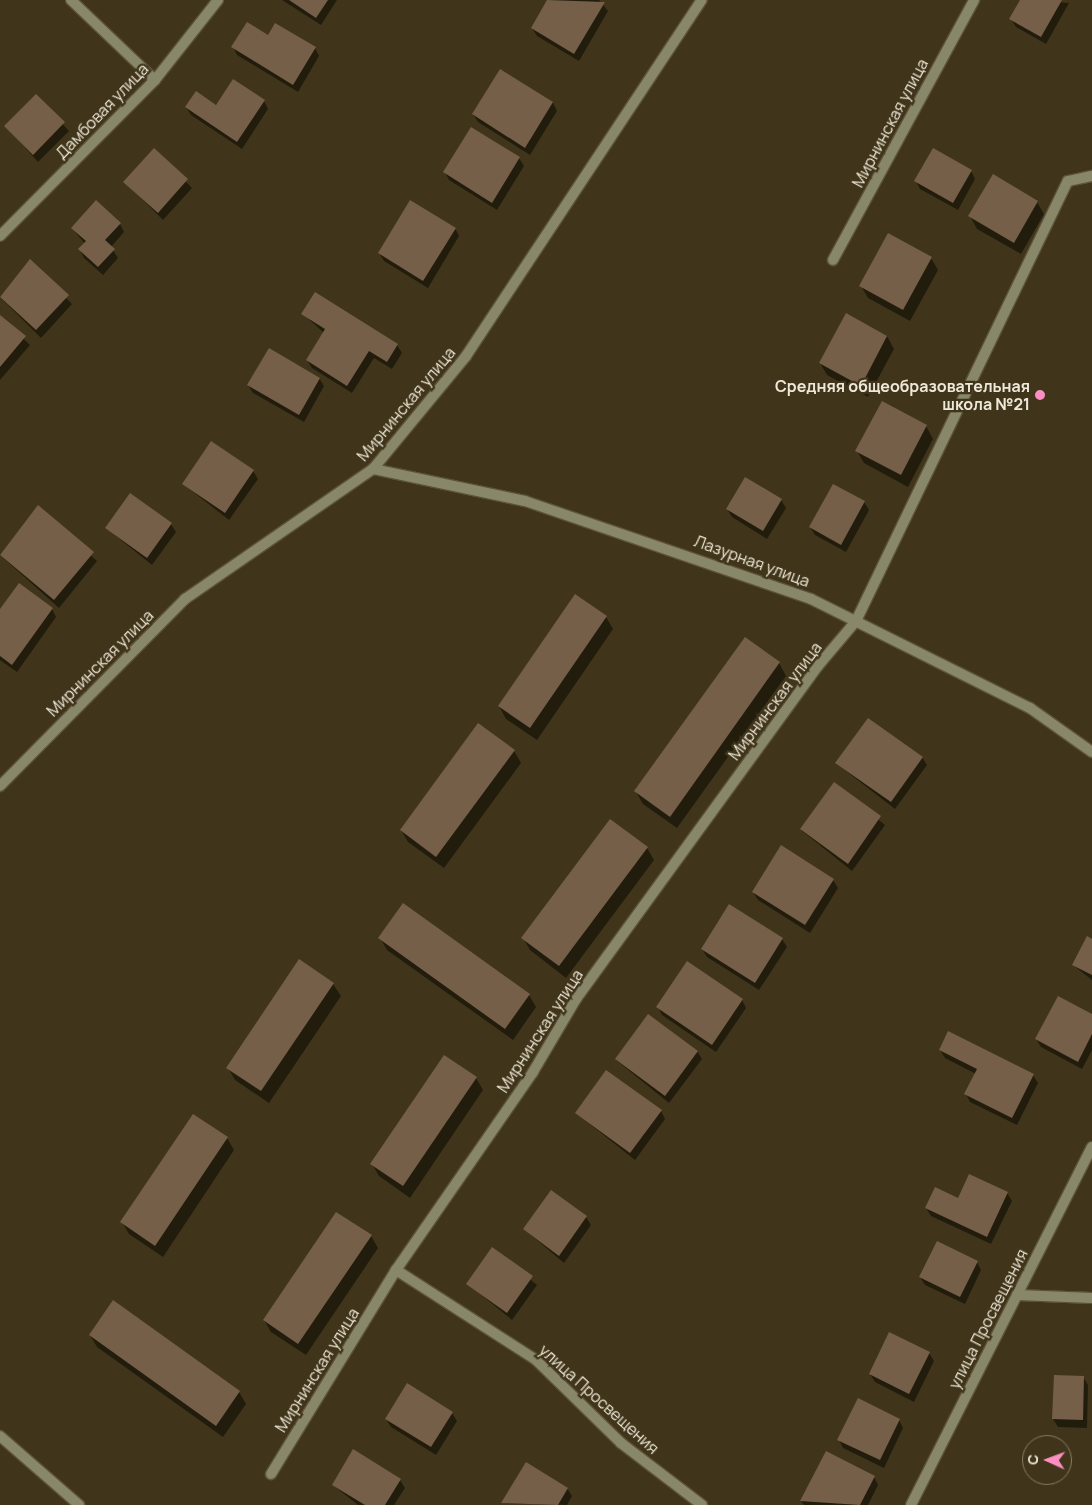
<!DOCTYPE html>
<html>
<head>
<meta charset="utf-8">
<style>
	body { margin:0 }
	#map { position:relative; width:1092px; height:1505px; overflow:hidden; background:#40351a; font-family:Manrope,sans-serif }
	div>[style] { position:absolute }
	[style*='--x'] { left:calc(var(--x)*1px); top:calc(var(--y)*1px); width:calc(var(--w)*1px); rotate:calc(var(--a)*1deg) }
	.shadow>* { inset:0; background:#0007 }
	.building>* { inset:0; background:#755f48 }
	.roads { filter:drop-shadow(1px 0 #5c5238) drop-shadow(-1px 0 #5c5238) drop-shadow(0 1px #5c5238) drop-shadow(0 -1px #5c5238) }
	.street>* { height:10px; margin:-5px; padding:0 5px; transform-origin:5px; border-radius:5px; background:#88876a }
	.dots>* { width:14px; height:14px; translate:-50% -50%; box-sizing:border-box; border:2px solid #40351a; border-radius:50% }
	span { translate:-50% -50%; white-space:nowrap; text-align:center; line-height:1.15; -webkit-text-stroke:4.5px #40351a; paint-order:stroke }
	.street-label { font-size:16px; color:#eee8d8 }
	.poi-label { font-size:16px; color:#eee8d8; font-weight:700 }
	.right { translate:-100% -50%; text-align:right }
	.north { position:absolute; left:1022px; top:1435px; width:50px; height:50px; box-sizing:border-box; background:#40351a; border:1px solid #867d66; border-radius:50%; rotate:272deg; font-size:14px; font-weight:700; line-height:20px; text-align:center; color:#eee8d8 }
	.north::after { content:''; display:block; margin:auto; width:18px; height:22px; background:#fc8fc2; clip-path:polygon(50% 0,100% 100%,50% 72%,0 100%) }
</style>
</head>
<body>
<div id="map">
	<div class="shadow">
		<div style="clip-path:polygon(282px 0,337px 0,321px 25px)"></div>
		<div style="clip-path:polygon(549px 0,599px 0,608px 11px,579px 61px,537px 36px,532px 28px)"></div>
		<div style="clip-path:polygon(1022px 0,1069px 3px,1046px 44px,1016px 27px,1011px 19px)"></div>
		<div style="clip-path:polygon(268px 36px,315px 48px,319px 56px,298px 92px,237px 55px,233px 47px)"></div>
		<div style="clip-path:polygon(500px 70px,553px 103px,557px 111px,530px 155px,478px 122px,473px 114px)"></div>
		<div style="clip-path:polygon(36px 96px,69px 131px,38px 162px,6px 126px)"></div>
		<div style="clip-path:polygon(264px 101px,268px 109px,242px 149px,191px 115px,186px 107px)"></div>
		<div style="clip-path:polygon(154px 150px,192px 188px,163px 220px,125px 182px)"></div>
		<div style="clip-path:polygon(519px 158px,524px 166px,497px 210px,449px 180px,445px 172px)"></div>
		<div style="clip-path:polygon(971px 171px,975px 179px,958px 210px,920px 189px,916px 181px)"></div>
		<div style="clip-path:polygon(1037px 202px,1044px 214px,1021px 254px,977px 229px,970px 216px)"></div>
		<div style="clip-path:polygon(120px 224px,124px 232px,111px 247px,118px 258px,103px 275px,84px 258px,80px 250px,85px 244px,72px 228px)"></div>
		<div style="clip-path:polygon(455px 228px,459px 236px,428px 288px,384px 261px,379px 253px)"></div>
		<div style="clip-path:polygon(931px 258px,938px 270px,910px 321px,868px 298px,861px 286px)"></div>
		<div style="clip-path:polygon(30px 261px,72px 304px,41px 338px,0 297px)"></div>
		<div style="clip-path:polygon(303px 314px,397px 345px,402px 353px,392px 369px,374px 358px,352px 393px,312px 368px,307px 360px,324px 333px)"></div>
		<div style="clip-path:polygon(0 316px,30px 345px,0 380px)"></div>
		<div style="clip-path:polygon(887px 336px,894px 349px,868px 397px,827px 375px,820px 363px)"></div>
		<div style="clip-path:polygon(319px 378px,324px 386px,304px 422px,253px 393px,248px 385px)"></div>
		<div style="clip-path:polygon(926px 426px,933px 439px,908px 487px,864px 463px,857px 451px)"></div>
		<div style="clip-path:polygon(253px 471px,258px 479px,229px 520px,183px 484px)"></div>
		<div style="clip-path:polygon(781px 500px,786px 508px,767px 539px,732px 517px,727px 509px)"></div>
		<div style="clip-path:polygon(864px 502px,869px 510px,846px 552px,815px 535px,810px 527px)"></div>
		<div style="clip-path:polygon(38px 507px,97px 561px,59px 608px,0 555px)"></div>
		<div style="clip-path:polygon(171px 524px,176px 532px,152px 565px,106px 528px)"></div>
		<div style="clip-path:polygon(52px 609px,56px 617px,17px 672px,0 660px,0 611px)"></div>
		<div style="clip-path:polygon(606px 617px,613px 629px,537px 740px,506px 719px,499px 706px)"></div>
		<div style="clip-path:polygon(745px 639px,779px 663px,786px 676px,677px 828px,643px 804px,636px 792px)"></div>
		<div style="clip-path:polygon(478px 725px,514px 751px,521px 763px,444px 868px,408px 842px,401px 830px)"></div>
		<div style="clip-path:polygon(922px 757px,927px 765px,895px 809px,837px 764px)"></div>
		<div style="clip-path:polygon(834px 784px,885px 825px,852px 871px,801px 830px)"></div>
		<div style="clip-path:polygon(647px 848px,654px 860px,566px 978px,530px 950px,523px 938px)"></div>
		<div style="clip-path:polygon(833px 880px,838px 888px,810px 933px,758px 900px,753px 892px)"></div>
		<div style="clip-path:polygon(380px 938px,529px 995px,536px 1007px,513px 1040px,387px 950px)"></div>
		<div style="clip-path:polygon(782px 939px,787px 947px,759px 990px,707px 957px,702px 949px)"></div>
		<div style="clip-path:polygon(1092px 941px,1092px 980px,1073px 965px)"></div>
		<div style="clip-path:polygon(333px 984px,341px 996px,269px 1103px,235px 1080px,228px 1068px)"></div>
		<div style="clip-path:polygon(742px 1000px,746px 1008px,716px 1052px,662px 1015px,658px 1007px)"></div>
		<div style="clip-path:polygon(1092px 1015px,1092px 1050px,1082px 1069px,1041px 1047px,1036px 1039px)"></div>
		<div style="clip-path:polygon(940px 1050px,1033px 1075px,1038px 1083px,1017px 1125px,970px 1102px,966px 1094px,976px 1074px,945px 1058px)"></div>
		<div style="clip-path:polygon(697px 1051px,702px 1059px,669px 1103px,616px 1060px)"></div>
		<div style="clip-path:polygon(476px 1078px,483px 1090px,410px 1198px,379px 1176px,372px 1164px)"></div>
		<div style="clip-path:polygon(661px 1111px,665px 1119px,635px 1160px,576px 1113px)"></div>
		<div style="clip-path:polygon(194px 1115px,227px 1138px,234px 1150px,163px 1257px,129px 1234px,122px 1222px)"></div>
		<div style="clip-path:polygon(1007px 1193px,1012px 1201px,991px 1244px,931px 1216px,926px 1208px)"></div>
		<div style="clip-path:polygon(586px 1217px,591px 1225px,564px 1263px,524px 1229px)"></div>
		<div style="clip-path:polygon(371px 1236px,378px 1248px,306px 1355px,271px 1332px,264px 1320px)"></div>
		<div style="clip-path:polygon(492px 1249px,537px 1285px,512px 1320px,468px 1284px)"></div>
		<div style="clip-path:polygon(977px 1262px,981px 1270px,965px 1304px,925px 1285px,920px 1277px)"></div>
		<div style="clip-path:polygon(90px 1335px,239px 1392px,246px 1404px,223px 1437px,97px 1347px)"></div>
		<div style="clip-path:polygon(929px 1353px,934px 1361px,914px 1402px,875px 1382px,870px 1374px)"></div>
		<div style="clip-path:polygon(1055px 1376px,1083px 1377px,1088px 1385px,1087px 1428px,1058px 1427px,1053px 1419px)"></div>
		<div style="clip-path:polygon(452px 1413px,457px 1421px,436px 1455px,391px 1427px,386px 1419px)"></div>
		<div style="clip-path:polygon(899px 1420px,903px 1428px,884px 1468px,843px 1448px,839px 1440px)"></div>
		<div style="clip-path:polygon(874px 1477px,878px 1485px,868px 1505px,804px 1505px,801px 1501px)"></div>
		<div style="clip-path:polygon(400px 1480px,405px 1488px,394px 1505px,358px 1505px,333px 1485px)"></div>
		<div style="clip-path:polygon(567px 1488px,572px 1496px,567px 1505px,503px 1503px)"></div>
	</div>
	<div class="building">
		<div style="clip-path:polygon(289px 0,328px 0,316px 18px)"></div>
		<div style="clip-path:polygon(547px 0,605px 2px,574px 54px,531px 28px)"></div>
		<div style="clip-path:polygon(1020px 0,1062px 0,1041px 37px,1009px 19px)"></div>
		<div style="clip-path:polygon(247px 22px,268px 35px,275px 23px,316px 47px,293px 85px,231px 47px)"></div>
		<div style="clip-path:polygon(500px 69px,553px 102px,525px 148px,472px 114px)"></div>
		<div style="clip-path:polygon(233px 79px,265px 100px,237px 142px,185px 107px,196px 91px,216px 105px)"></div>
		<div style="clip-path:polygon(36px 94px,65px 122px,33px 155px,4px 126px)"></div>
		<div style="clip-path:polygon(471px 127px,520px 157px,492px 203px,443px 172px)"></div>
		<div style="clip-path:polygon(154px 148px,188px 179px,158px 213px,123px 182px)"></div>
		<div style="clip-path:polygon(933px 148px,972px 170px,953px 203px,914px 181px)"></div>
		<div style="clip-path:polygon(993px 174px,1038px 201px,1014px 243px,968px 216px)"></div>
		<div style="clip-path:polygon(96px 200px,121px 223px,105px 240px,115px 249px,98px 267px,78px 249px,86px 241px,71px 228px)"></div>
		<div style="clip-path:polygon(410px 200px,456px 228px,423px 281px,378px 253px)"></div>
		<div style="clip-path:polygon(888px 233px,932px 257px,903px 310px,859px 286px)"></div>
		<div style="clip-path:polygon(30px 259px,69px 295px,36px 330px,0 297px)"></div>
		<div style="clip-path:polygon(315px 292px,398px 344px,387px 362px,369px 351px,347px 386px,306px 360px,325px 329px,301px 314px)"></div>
		<div style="clip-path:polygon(846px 313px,887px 336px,861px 386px,819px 363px)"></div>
		<div style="clip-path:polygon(0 315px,26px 336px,0 367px)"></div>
		<div style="clip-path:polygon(269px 348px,320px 378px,299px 415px,247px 385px)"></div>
		<div style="clip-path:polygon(882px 401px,927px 425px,901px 475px,855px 451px)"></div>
		<div style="clip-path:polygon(211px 441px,254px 470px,225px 513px,182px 484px)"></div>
		<div style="clip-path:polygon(745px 477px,782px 499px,763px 531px,726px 509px)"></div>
		<div style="clip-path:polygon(833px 484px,865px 501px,841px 545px,809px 527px)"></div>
		<div style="clip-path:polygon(130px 493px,172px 523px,147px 558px,105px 528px)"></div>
		<div style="clip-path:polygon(38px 505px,94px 552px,54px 600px,0 555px)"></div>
		<div style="clip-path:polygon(19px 583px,53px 608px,12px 665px,0 656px,0 609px)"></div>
		<div style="clip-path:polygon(575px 594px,607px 616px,530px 728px,498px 706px)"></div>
		<div style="clip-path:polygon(745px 637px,780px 662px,670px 817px,634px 791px)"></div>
		<div style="clip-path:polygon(868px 718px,923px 757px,891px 802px,835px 763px)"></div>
		<div style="clip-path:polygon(478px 723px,515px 750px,436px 857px,400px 830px)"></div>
		<div style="clip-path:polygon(834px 782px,881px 816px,848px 864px,800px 829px)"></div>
		<div style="clip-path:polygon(610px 819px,648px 847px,559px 966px,521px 938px)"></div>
		<div style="clip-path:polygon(781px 845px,834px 879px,805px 925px,752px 892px)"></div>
		<div style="clip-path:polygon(403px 903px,530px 994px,505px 1029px,378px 938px)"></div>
		<div style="clip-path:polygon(729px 904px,783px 938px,755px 983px,701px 949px)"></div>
		<div style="clip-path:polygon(1087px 936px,1092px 939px,1092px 975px,1072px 965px)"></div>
		<div style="clip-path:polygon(299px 959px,334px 983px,261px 1091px,226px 1068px)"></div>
		<div style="clip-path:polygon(687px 961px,743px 999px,712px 1045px,656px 1007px)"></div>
		<div style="clip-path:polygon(1058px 996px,1092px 1014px,1092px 1034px,1078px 1062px,1035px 1039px)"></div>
		<div style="clip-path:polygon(648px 1014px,698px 1051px,665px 1096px,615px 1059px)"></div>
		<div style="clip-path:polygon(948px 1031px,1034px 1074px,1012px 1118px,964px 1094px,977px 1069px,939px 1050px)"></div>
		<div style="clip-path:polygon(444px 1055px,477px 1077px,403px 1186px,370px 1164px)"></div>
		<div style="clip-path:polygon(606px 1070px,662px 1110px,630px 1153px,575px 1113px)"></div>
		<div style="clip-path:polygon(193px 1114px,228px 1137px,155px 1246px,120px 1222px)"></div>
		<div style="clip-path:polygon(969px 1174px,1008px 1192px,987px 1237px,925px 1208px,935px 1187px,958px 1198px)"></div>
		<div style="clip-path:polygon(551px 1190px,587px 1216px,559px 1256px,523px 1229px)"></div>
		<div style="clip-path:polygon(336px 1212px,372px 1235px,298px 1344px,263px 1320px)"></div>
		<div style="clip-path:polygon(937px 1241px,978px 1261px,960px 1297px,919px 1277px)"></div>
		<div style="clip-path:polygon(492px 1247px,533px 1276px,507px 1313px,466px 1284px)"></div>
		<div style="clip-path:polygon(113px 1300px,240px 1391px,216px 1426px,89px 1335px)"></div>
		<div style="clip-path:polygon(889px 1332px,930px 1352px,909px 1394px,869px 1374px)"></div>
		<div style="clip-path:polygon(1054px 1375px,1084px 1376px,1083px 1420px,1052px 1419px)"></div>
		<div style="clip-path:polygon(407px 1383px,453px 1412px,431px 1447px,385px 1419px)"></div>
		<div style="clip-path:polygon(858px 1398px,900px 1419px,880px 1460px,837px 1440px)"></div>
		<div style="clip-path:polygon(353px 1449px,401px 1479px,385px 1505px,365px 1505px,332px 1485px)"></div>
		<div style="clip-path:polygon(826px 1451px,875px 1476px,860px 1505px,800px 1501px)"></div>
		<div style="clip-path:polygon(526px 1462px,568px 1488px,558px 1505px,501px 1503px)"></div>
	</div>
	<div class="roads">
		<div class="street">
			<div style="--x:71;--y:0;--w:116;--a:43.6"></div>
			<div style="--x:0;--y:236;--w:220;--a:-45.2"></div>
			<div style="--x:155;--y:80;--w:102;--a:-51.8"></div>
			<div style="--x:833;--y:260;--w:296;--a:-61.5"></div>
			<div style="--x:373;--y:469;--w:155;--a:11.9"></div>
			<div style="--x:525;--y:501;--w:302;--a:18.9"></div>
			<div style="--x:811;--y:599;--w:245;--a:26.5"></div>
			<div style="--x:1030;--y:708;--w:76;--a:35.4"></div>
			<div style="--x:0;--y:786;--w:263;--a:-45.3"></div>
			<div style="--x:185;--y:599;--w:229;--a:-34.7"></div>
			<div style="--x:373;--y:469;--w:146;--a:-50.5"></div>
			<div style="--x:466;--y:356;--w:427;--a:-56.5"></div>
			<div style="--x:396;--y:1270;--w:166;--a:32.7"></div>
			<div style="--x:536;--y:1360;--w:119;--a:44.3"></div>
			<div style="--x:621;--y:1443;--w:102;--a:37.4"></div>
			<div style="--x:1017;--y:1295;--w:75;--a:2.3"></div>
			<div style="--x:0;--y:1436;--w:105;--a:41.1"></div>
			<div style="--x:271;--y:1474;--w:239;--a:-58.5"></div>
			<div style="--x:396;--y:1270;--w:241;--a:-55.3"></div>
			<div style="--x:533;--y:1072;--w:85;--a:-59.5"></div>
			<div style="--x:576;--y:999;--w:412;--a:-54"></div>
			<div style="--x:818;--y:666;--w:59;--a:-49.8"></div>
			<div style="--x:856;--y:621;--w:488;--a:-64.3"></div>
			<div style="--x:1068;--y:181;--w:25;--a:-12"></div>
			<div style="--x:911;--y:1505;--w:401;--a:-63.2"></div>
		</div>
	</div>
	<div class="dots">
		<div style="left:1040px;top:395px;background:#fc8fc2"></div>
	</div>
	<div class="street-label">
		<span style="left:102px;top:111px;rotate:-46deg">Дамбовая улица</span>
		<span style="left:890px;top:123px;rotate:-62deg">Мирнинская улица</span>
		<span style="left:406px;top:404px;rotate:-50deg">Мирнинская улица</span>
		<span style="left:752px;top:561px;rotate:20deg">Лазурная улица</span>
		<span style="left:100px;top:663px;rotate:-45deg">Мирнинская улица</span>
		<span style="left:775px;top:701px;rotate:-53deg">Мирнинская улица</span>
		<span style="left:540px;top:1031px;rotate:-57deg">Мирнинская улица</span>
		<span style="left:988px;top:1319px;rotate:-63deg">улица Просвещения</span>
		<span style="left:317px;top:1370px;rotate:-58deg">Мирнинская улица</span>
		<span style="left:599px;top:1399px;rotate:42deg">улица Просвещения</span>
	</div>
	<div class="poi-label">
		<span class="right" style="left:1030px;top:395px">Средняя общеобразовательная<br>школа №21</span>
	</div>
	<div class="north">С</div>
</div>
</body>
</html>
